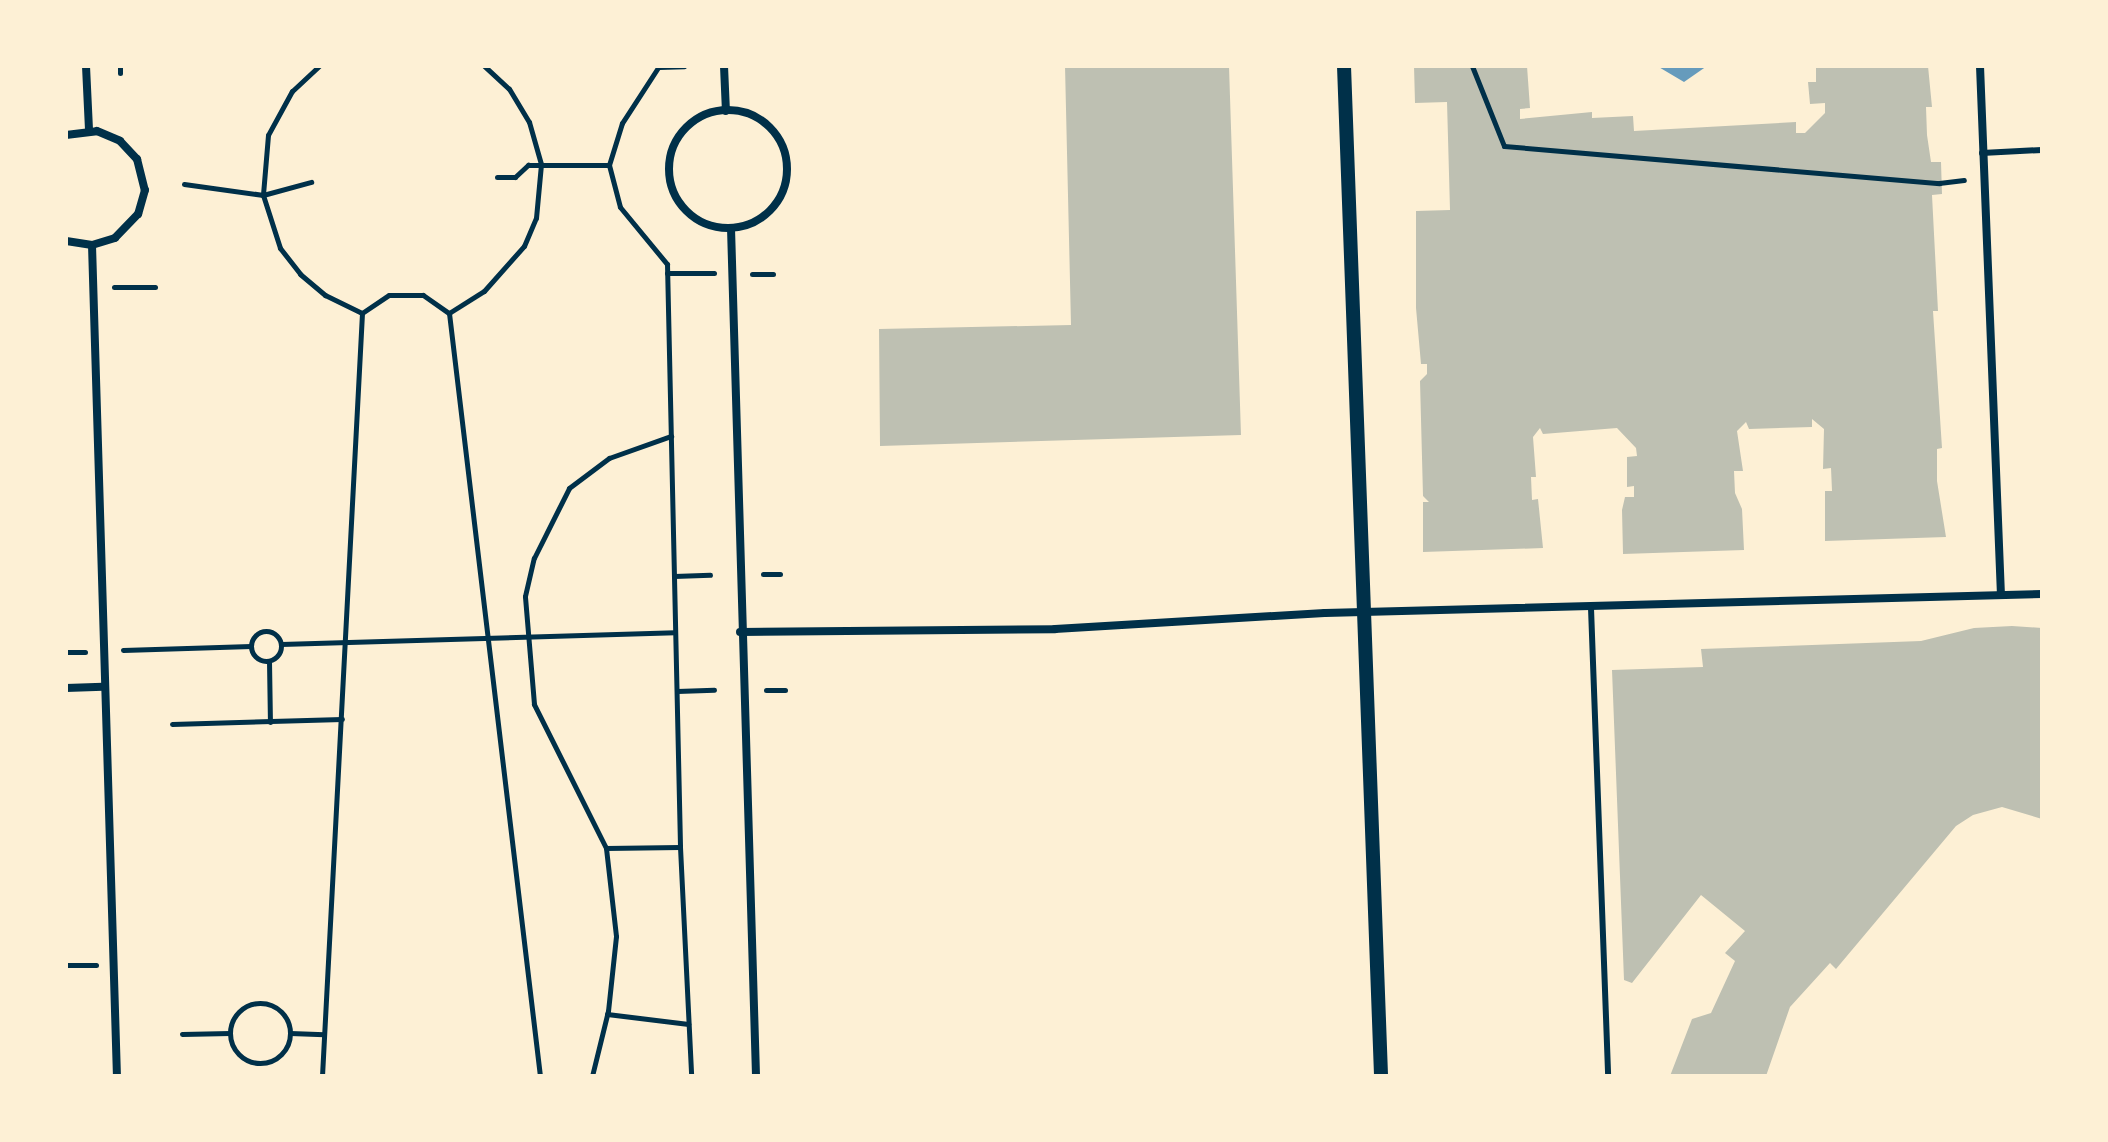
<!DOCTYPE html>
<html>
<head>
<meta charset="utf-8">
<style>
	body { margin:0 }
	#map { position:relative; width:2108px; height:1142px; overflow:hidden; background:#fdf0d5; font-family:"Titillium Web",sans-serif }
	div>[style] { position:absolute }
	[style*='--x'] { left:calc(var(--x)*1px); top:calc(var(--y)*1px); width:calc(var(--w)*1px); rotate:calc(var(--a)*1deg) }
	.water>* { inset:0; background:#669bbc }
	.building>* { inset:0; background:#bec0b2 }
	.path>* { height:5px; margin:-2.5px; padding:0 2.5px; transform-origin:2.5px; border-radius:2.5px; background:#003049 }
	.path>.ring { margin:-2.5px; padding:0; box-sizing:content-box; background:none; border:5px solid #003049; border-radius:50% }
	.service>* { height:6px; margin:-3px; padding:0 3px; transform-origin:3px; border-radius:3px; background:#003049 }
	.minor>* { height:8px; margin:-4px; padding:0 4px; transform-origin:4px; border-radius:4px; background:#003049 }
	.minor>.ring { margin:-4px; padding:0; box-sizing:content-box; background:none; border:8px solid #003049; border-radius:50% }
	.tertiary>* { height:14px; margin:-7px; padding:0 7px; transform-origin:7px; border-radius:7px; background:#003049 }
	span { translate:-50% -50%; white-space:nowrap; text-align:center; line-height:1.15; -webkit-text-stroke:8px #fdf0d5; paint-order:stroke }
	.frame { position:absolute; inset:0; border:68px solid #fdf0d5; pointer-events:none }
</style>
</head>
<body>
<div id="map">
	<div class="water">
		<div style="clip-path:polygon(1657px 66px,1707px 66px,1684px 82px)"></div>
	</div>
	<div class="building">
		<div style="clip-path:polygon(1065px 66px,1229px 66px,1241px 435px,880px 446px,879px 329px,1071px 325px)"></div>
		<div style="clip-path:polygon(1414px 66px,1527px 66px,1530px 108px,1520px 109px,1520px 119px,1592px 112px,1592px 118px,1633px 116px,1634px 131px,1796px 122px,1796px 133px,1805px 133px,1825px 113px,1825px 103px,1810px 104px,1808px 82px,1816px 82px,1816px 66px,1928px 66px,1932px 107px,1926px 107px,1927px 135px,1931px 162px,1941px 162px,1942px 194px,1932px 195px,1938px 311px,1933px 311px,1942px 448px,1937px 449px,1937px 481px,1946px 537px,1825px 541px,1825px 491px,1832px 491px,1831px 468px,1823px 469px,1824px 429px,1812px 419px,1812px 427px,1749px 429px,1746px 422px,1737px 431px,1743px 471px,1734px 471px,1735px 493px,1742px 509px,1744px 550px,1623px 554px,1622px 510px,1625px 497px,1634px 497px,1634px 486px,1627px 487px,1627px 457px,1637px 456px,1636px 448px,1617px 428px,1543px 434px,1540px 428px,1533px 437px,1536px 477px,1531px 477px,1532px 500px,1538px 499px,1543px 548px,1423px 552px,1423px 502px,1429px 502px,1423px 496px,1420px 381px,1427px 374px,1427px 364px,1421px 364px,1416px 308px,1416px 211px,1450px 210px,1447px 102px,1415px 103px)"></div>
		<div style="clip-path:polygon(2012px 626px,2042px 628px,2042px 819px,2002px 807px,1973px 815px,1956px 826px,1836px 969px,1830px 963px,1790px 1007px,1766px 1076px,1670px 1076px,1692px 1019px,1711px 1013px,1735px 961px,1725px 953px,1745px 931px,1701px 895px,1632px 983px,1624px 980px,1612px 670px,1703px 667px,1701px 649px,1921px 641px,1974px 628px)"></div>
	</div>
	<div class="path">
		<div style="--x:120;--y:66;--w:7;--a:90"></div>
		<div style="--x:319;--y:66;--w:37;--a:137"></div>
		<div style="--x:292;--y:91;--w:50;--a:118.6"></div>
		<div style="--x:268;--y:135;--w:60;--a:94.8"></div>
		<div style="--x:263;--y:195;--w:56;--a:72.2"></div>
		<div style="--x:280;--y:248;--w:33;--a:52"></div>
		<div style="--x:300;--y:274;--w:33;--a:40"></div>
		<div style="--x:325;--y:295;--w:41;--a:25.9"></div>
		<div style="--x:362;--y:313;--w:32;--a:-34"></div>
		<div style="--x:389;--y:295;--w:34;--a:0"></div>
		<div style="--x:423;--y:295;--w:32;--a:35"></div>
		<div style="--x:449;--y:313;--w:41;--a:-32.2"></div>
		<div style="--x:484;--y:291;--w:60;--a:-48.4"></div>
		<div style="--x:524;--y:246;--w:30;--a:-67"></div>
		<div style="--x:536;--y:218;--w:54;--a:-84.7"></div>
		<div style="--x:541;--y:164;--w:44;--a:-105.9"></div>
		<div style="--x:529;--y:122;--w:39;--a:-121"></div>
		<div style="--x:509;--y:89;--w:34;--a:-137"></div>
		<div style="--x:659;--y:66;--w:68;--a:123"></div>
		<div style="--x:622;--y:123;--w:44;--a:107.2"></div>
		<div style="--x:609;--y:165;--w:43;--a:75.3"></div>
		<div style="--x:620;--y:207;--w:74;--a:50.5"></div>
		<div style="--x:667;--y:264;--w:583;--a:88.72"></div>
		<div style="--x:680;--y:847;--w:229;--a:87.2"></div>
		<div style="--x:1472;--y:66;--w:86;--a:68.2"></div>
		<div style="--x:1504;--y:146;--w:437;--a:4.9"></div>
		<div style="--x:1939;--y:183;--w:25;--a:-7"></div>
		<div style="--x:659;--y:67;--w:25;--a:-2"></div>
		<div style="--x:497;--y:177;--w:18;--a:0"></div>
		<div style="--x:515;--y:177;--w:18;--a:-43"></div>
		<div style="--x:528;--y:165;--w:81;--a:0"></div>
		<div style="--x:184;--y:184;--w:80;--a:7.9"></div>
		<div style="--x:263;--y:195;--w:50;--a:-15.2"></div>
		<div style="--x:667;--y:273;--w:47;--a:0"></div>
		<div style="--x:752;--y:274;--w:21;--a:0"></div>
		<div style="--x:114;--y:287;--w:41;--a:0"></div>
		<div style="--x:449;--y:313;--w:768;--a:83.2"></div>
		<div style="--x:763;--y:574;--w:17;--a:0"></div>
		<div style="--x:674;--y:576;--w:36;--a:-2"></div>
		<div class="ring" style="left:251px;top:631px;width:25px;height:25px"></div>
		<div style="--x:281;--y:644;--w:394;--a:-1.7"></div>
		<div style="--x:123;--y:650;--w:128;--a:-1.8"></div>
		<div style="--x:66;--y:652;--w:19;--a:0"></div>
		<div style="--x:269;--y:661;--w:61;--a:89.1"></div>
		<div style="--x:766;--y:690;--w:19;--a:0"></div>
		<div style="--x:677;--y:691;--w:37;--a:-2"></div>
		<div style="--x:172;--y:724;--w:170;--a:-1.7"></div>
		<div style="--x:606;--y:848;--w:161;--a:-116.6"></div>
		<div style="--x:534;--y:704;--w:108;--a:-94.8"></div>
		<div style="--x:525;--y:596;--w:39;--a:-77"></div>
		<div style="--x:534;--y:558;--w:78;--a:-63.4"></div>
		<div style="--x:569;--y:488;--w:50;--a:-36.9"></div>
		<div style="--x:609;--y:458;--w:66;--a:-19.5"></div>
		<div style="--x:66;--y:965;--w:30;--a:0"></div>
		<div class="ring" style="left:230px;top:1003px;width:55px;height:55px"></div>
		<div style="--x:607;--y:1014;--w:82;--a:7"></div>
		<div style="--x:290;--y:1033;--w:34;--a:2"></div>
		<div style="--x:182;--y:1034;--w:48;--a:-1.2"></div>
		<div style="--x:322;--y:1076;--w:764;--a:-87"></div>
		<div style="--x:592;--y:1076;--w:67;--a:-76.2"></div>
		<div style="--x:608;--y:1011;--w:75;--a:-83.9"></div>
		<div style="--x:616;--y:936;--w:89;--a:-96.5"></div>
		<div style="--x:606;--y:848;--w:74;--a:-0.8"></div>
	</div>
	<div class="service">
		<div style="--x:1982;--y:153;--w:60;--a:-2.9"></div>
		<div style="--x:1591;--y:608;--w:468;--a:87.9"></div>
	</div>
	<div class="minor">
		<div style="--x:86;--y:66;--w:64;--a:87.3"></div>
		<div style="--x:724;--y:66;--w:45;--a:87.5"></div>
		<div style="--x:1980;--y:66;--w:529;--a:87.73"></div>
		<div class="ring" style="left:669px;top:110px;width:110px;height:110px"></div>
		<div style="--x:66;--y:135;--w:31;--a:-7"></div>
		<div style="--x:97;--y:131;--w:25;--a:23"></div>
		<div style="--x:120;--y:141;--w:25;--a:47"></div>
		<div style="--x:137;--y:159;--w:32;--a:76"></div>
		<div style="--x:145;--y:190;--w:25;--a:106"></div>
		<div style="--x:138;--y:214;--w:33;--a:134"></div>
		<div style="--x:115;--y:238;--w:24;--a:163"></div>
		<div style="--x:92;--y:245;--w:26;--a:-171"></div>
		<div style="--x:731;--y:228;--w:848;--a:88.31"></div>
		<div style="--x:92;--y:245;--w:831;--a:88.28"></div>
		<div style="--x:740;--y:632;--w:315;--a:-0.5"></div>
		<div style="--x:1055;--y:629;--w:270;--a:-3.4"></div>
		<div style="--x:1325;--y:613;--w:717;--a:-1.52"></div>
		<div style="--x:66;--y:688;--w:37;--a:-2"></div>
	</div>
	<div class="tertiary">
		<div style="--x:1344;--y:66;--w:1011;--a:87.9"></div>
	</div>
	<div class="frame"></div>
</div>
</body>
</html>
